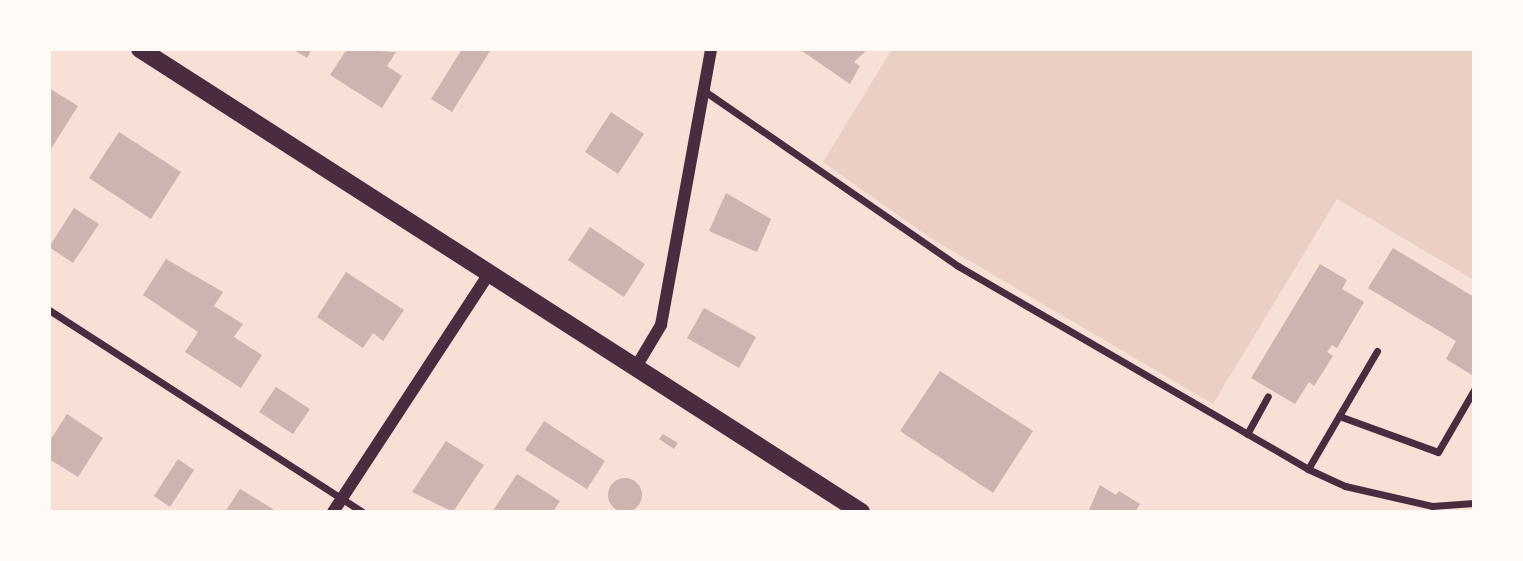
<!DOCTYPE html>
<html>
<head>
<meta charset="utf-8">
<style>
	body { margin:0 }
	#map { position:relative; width:1523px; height:561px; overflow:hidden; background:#f7e1d7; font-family:Roboto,sans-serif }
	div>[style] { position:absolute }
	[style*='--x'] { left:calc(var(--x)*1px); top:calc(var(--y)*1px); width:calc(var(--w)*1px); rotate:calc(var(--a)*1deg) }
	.green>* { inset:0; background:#ebcfc5 }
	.building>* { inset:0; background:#ccb4b1 }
	.round { border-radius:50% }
	.minor>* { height:7px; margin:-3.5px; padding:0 3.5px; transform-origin:3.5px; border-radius:3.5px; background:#4a2c40 }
	.tertiary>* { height:12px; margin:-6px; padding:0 6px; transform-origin:6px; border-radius:6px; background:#4a2c40 }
	.primary>* { height:18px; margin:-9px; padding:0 9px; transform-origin:9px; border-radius:9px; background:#4a2c40 }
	span { translate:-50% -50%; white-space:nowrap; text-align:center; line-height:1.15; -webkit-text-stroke:5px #fffaf5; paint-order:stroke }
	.frame { position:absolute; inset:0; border:51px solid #fffaf5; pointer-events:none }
</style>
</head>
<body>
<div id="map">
	<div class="green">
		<div style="clip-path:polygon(892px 49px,1474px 49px,1474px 280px,1337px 199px,1213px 404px,929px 237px,823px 162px)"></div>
	</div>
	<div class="building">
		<div style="clip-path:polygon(292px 49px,312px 49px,307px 58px)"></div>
		<div style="clip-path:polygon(347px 49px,396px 52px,387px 66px,402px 76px,382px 108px,330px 75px)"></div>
		<div style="clip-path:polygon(462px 49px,490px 51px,452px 112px,431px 99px)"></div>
		<div style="clip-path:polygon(799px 49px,868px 49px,854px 62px,860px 66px,850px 84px)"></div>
		<div style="clip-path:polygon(49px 88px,78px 106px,49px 152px)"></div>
		<div style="clip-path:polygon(611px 112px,644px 134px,618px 174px,585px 152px)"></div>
		<div style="clip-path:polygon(119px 132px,181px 172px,151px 219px,89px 178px)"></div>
		<div style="clip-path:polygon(726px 193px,771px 219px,757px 252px,709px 231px)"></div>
		<div style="clip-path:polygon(74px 208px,99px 224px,73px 263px,49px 247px)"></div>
		<div style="clip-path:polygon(590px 227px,645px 264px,624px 297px,568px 260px)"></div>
		<div style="clip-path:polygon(1393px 248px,1474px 297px,1472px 375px,1446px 359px,1456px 341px,1368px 288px)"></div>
		<div style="clip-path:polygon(166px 259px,223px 292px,214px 306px,243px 324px,234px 337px,262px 355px,241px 388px,185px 352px,198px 332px,143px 295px)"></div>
		<div style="clip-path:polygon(1320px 264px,1347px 280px,1342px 289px,1364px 302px,1337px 348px,1332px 345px,1327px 352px,1333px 356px,1314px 386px,1309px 382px,1295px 404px,1251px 378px)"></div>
		<div style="clip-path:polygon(346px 272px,404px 310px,383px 341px,373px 333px,363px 348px,317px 317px)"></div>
		<div style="clip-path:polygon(704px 308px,756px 337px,739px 368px,687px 338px)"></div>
		<div style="clip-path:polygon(940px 371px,1033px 431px,993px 493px,900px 431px)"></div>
		<div style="clip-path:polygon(276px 387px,310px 409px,293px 434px,259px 412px)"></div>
		<div style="clip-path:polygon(67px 414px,103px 438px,78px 477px,49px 459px,49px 442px)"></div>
		<div style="clip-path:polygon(544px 421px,605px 461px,587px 489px,525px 450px)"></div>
		<div style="clip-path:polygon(663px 434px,678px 443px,674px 449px,659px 439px)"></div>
		<div style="clip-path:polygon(446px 441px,484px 465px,453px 512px,412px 492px)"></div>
		<div style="clip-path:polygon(178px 459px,194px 470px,170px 507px,154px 496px)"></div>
		<div style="clip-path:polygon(517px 474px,560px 501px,553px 512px,492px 512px)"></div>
		<div class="round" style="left:608px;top:478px;width:34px;height:34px"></div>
		<div style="clip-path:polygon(1100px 485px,1116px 495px,1119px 491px,1140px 504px,1135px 512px,1088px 512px)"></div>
		<div style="clip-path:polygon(240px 489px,263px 503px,278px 512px,225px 512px)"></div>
	</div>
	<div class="minor">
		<div style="--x:703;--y:90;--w:310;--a:34.6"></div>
		<div style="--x:958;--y:266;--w:405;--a:30.1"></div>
		<div style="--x:1308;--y:469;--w:41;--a:24.7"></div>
		<div style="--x:1345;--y:486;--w:89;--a:12.9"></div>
		<div style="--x:1432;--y:506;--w:42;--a:-4.1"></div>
		<div style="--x:49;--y:310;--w:373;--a:32.8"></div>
		<div style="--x:1377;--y:351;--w:75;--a:120.3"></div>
		<div style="--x:1339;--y:416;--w:105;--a:20"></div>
		<div style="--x:1438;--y:452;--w:72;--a:-59.9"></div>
		<div style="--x:1247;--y:434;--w:43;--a:-61.1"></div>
		<div style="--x:1308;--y:469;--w:61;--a:-59.7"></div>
	</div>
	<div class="tertiary">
		<div style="--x:636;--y:367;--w:49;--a:-59.2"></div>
		<div style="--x:661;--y:325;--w:280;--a:-79.7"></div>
		<div style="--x:333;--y:512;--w:287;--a:-56.8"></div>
	</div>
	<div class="primary">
		<div style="--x:140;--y:49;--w:857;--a:32.71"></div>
	</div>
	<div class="frame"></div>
</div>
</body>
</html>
